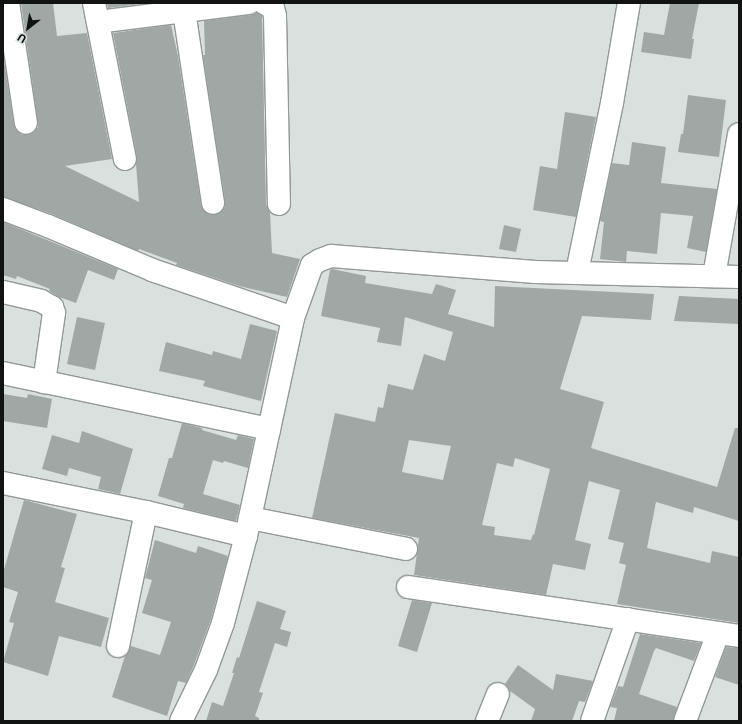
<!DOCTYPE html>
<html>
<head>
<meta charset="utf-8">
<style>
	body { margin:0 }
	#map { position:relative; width:742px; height:724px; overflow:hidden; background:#dae0de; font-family:"Open Sans",sans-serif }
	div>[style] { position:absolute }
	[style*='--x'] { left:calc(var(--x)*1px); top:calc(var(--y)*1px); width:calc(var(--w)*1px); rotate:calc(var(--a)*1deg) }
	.building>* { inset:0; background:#a1a7a5 }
	.roads { filter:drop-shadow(1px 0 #939896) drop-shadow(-1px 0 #939896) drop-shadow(0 1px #939896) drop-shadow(0 -1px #939896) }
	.minor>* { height:22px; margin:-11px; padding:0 11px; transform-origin:11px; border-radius:11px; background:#fff }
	span { translate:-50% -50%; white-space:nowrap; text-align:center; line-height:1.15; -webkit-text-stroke:4px #dae0de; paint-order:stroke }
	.frame { position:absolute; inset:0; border:4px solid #111312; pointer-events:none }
	.north { position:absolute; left:8px; top:8px; width:40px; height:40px; -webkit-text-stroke:3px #dae0de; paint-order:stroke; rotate:211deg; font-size:11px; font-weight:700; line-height:16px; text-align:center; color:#111312 }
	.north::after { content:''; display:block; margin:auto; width:14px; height:18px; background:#111312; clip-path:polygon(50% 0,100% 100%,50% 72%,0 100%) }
</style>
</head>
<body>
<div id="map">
	<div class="building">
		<div style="clip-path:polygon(21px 3px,53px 3px,57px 36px,87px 33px,112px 159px,65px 166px,139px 202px,136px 164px,137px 157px,113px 33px,171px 25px,178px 56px,201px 205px,204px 211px,208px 214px,214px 215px,221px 212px,225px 207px,225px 201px,203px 55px,205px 55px,204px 21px,251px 15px,257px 13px,262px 16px,266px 204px,270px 213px,272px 253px,300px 259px,287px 297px,239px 286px,176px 265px,177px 263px,139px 249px,138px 251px,52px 214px,3px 197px,3px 54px,14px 125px,16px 130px,22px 135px,28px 135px,34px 132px,38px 127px,38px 122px)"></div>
		<div style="clip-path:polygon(107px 3px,149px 3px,108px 8px)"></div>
		<div style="clip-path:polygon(670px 3px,699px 3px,692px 39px,694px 39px,691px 59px,641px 52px,644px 32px,664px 35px)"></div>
		<div style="clip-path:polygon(688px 95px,726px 100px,719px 157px,678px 152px,681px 134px,683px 134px)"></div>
		<div style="clip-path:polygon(565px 112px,596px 117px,576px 217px,533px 210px,540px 166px,557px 169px)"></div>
		<div style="clip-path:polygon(632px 142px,666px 147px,661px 183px,717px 189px,706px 252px,687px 248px,693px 216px,661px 213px,657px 254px,627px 251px,626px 262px,600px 259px,604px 222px,600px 221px,612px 163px,629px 165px)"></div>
		<div style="clip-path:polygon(3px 222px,118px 269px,114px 280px,88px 270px,76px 303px,59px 297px,49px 291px,50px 289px,17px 276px,16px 279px,3px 275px)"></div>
		<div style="clip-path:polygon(504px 225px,521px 229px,516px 252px,499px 249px)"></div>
		<div style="clip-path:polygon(evenodd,332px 269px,366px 276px,365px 283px,432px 294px,436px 284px,456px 290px,448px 314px,494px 327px,495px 286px,654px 294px,651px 320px,582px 316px,560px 389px,604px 402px,591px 448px,717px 487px,735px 428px,739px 428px,739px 521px,694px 507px,693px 513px,656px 502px,647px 548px,710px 563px,712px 551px,739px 557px,739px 623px,617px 604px,626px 565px,619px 563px,624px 543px,608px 539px,620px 490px,589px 481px,575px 540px,591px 544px,585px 570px,553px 564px,546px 595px,414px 575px,419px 538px,312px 518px,335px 413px,375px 422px,378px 407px,383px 408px,388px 384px,413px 390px,424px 354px,445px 361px,453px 332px,405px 317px,401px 346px,377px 342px,380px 328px,321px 316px,330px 270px,332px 269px,409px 440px,451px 446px,443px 480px,402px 472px,409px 440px,332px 269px,515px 458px,550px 469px,534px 535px,533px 534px,531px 540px,494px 535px,495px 527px,482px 525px,497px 463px,513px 467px,515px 458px)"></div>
		<div style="clip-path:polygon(679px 296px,739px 299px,739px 324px,674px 321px)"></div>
		<div style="clip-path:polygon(77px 317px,105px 323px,95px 370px,67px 364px)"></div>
		<div style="clip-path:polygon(250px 324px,277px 331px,261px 401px,203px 386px,205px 381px,159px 371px,166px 342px,212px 355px,213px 351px,241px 359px)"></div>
		<div style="clip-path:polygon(3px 394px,27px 398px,28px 394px,52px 399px,47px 428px,3px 421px)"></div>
		<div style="clip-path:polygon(182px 423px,202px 428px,202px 430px,236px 440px,238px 435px,254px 439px,248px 468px,224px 461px,223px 463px,213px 460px,203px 494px,240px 505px,236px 521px,183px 508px,184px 504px,158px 496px,169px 458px,172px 458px)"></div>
		<div style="clip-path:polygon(82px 431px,133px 449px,120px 494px,98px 489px,101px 477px,69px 468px,67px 476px,42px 469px,52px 435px,79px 443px)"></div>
		<div style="clip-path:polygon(24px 500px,77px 514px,61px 567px,65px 568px,55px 602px,109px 618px,101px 647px,59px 636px,48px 676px,3px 662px,14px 623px,9px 622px,18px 592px,3px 587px,3px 573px)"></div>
		<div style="clip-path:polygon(155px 540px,196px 553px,198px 546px,228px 556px,211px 619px,194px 665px,186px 683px,178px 681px,167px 716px,112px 697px,125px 656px,131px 646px,160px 655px,171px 622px,142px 613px,152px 580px,145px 578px)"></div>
		<div style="clip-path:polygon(412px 600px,432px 603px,417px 652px,398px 646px)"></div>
		<div style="clip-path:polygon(257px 601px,286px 611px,280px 629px,291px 632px,287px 647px,275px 643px,259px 692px,263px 693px,255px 716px,259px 718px,259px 721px,206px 721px,212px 702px,223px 706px,234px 673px,232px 673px,237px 657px,239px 658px)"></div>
		<div style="clip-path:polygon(640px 634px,701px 643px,694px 661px,656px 648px,654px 651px,639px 694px,677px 707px,673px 721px,614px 721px,617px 708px,610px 707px,618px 686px,623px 687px)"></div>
		<div style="clip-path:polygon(726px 647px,739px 648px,739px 685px,715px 677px)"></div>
		<div style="clip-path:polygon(518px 665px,553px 690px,556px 674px,593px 681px,585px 702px,579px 701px,572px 721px,531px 721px,535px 709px,510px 691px,505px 684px)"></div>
	</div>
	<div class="roads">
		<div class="minor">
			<div style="--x:8;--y:3;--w:121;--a:81.5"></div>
			<div style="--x:94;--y:3;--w:159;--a:78.8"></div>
			<div style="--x:264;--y:3;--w:10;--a:29"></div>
			<div style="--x:273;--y:8;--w:8;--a:76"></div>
			<div style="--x:275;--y:16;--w:188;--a:88.8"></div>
			<div style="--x:184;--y:11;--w:194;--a:81.4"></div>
			<div style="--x:98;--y:22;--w:152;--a:-7.2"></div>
			<div style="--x:3;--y:209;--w:48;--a:20.7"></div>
			<div style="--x:48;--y:226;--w:113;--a:22.9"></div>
			<div style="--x:152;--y:270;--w:149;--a:18.8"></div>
			<div style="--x:577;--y:272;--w:173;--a:-78.3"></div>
			<div style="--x:612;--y:103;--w:101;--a:-80.4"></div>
			<div style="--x:714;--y:276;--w:144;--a:-80"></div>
			<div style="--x:3;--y:292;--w:39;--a:13"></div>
			<div style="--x:41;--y:301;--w:13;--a:29"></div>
			<div style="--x:52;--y:307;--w:6;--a:72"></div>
			<div style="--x:54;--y:313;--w:70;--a:98.2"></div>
			<div style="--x:3;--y:373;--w:272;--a:11.9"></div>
			<div style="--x:3;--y:483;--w:146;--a:11.5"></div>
			<div style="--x:146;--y:512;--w:103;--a:13.5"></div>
			<div style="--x:250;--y:518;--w:159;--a:11.2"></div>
			<div style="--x:408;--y:587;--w:335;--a:8.4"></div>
			<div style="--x:118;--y:646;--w:137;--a:-78.2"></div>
			<div style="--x:181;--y:721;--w:57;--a:-63.9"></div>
			<div style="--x:206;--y:670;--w:50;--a:-70.1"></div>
			<div style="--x:223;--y:623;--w:90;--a:-75.2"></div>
			<div style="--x:246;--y:536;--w:223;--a:-77.8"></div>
			<div style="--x:293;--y:318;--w:56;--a:-70.3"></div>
			<div style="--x:312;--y:265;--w:9;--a:-32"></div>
			<div style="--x:320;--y:260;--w:12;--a:-20"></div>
			<div style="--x:331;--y:256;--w:205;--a:4.5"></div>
			<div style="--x:535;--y:272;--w:204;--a:1.4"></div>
			<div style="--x:487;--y:721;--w:29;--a:-68"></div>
			<div style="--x:592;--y:721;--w:108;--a:-70.6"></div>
			<div style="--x:685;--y:721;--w:94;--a:-69.4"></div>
		</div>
	</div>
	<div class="frame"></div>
	<div class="north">U</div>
</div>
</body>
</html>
